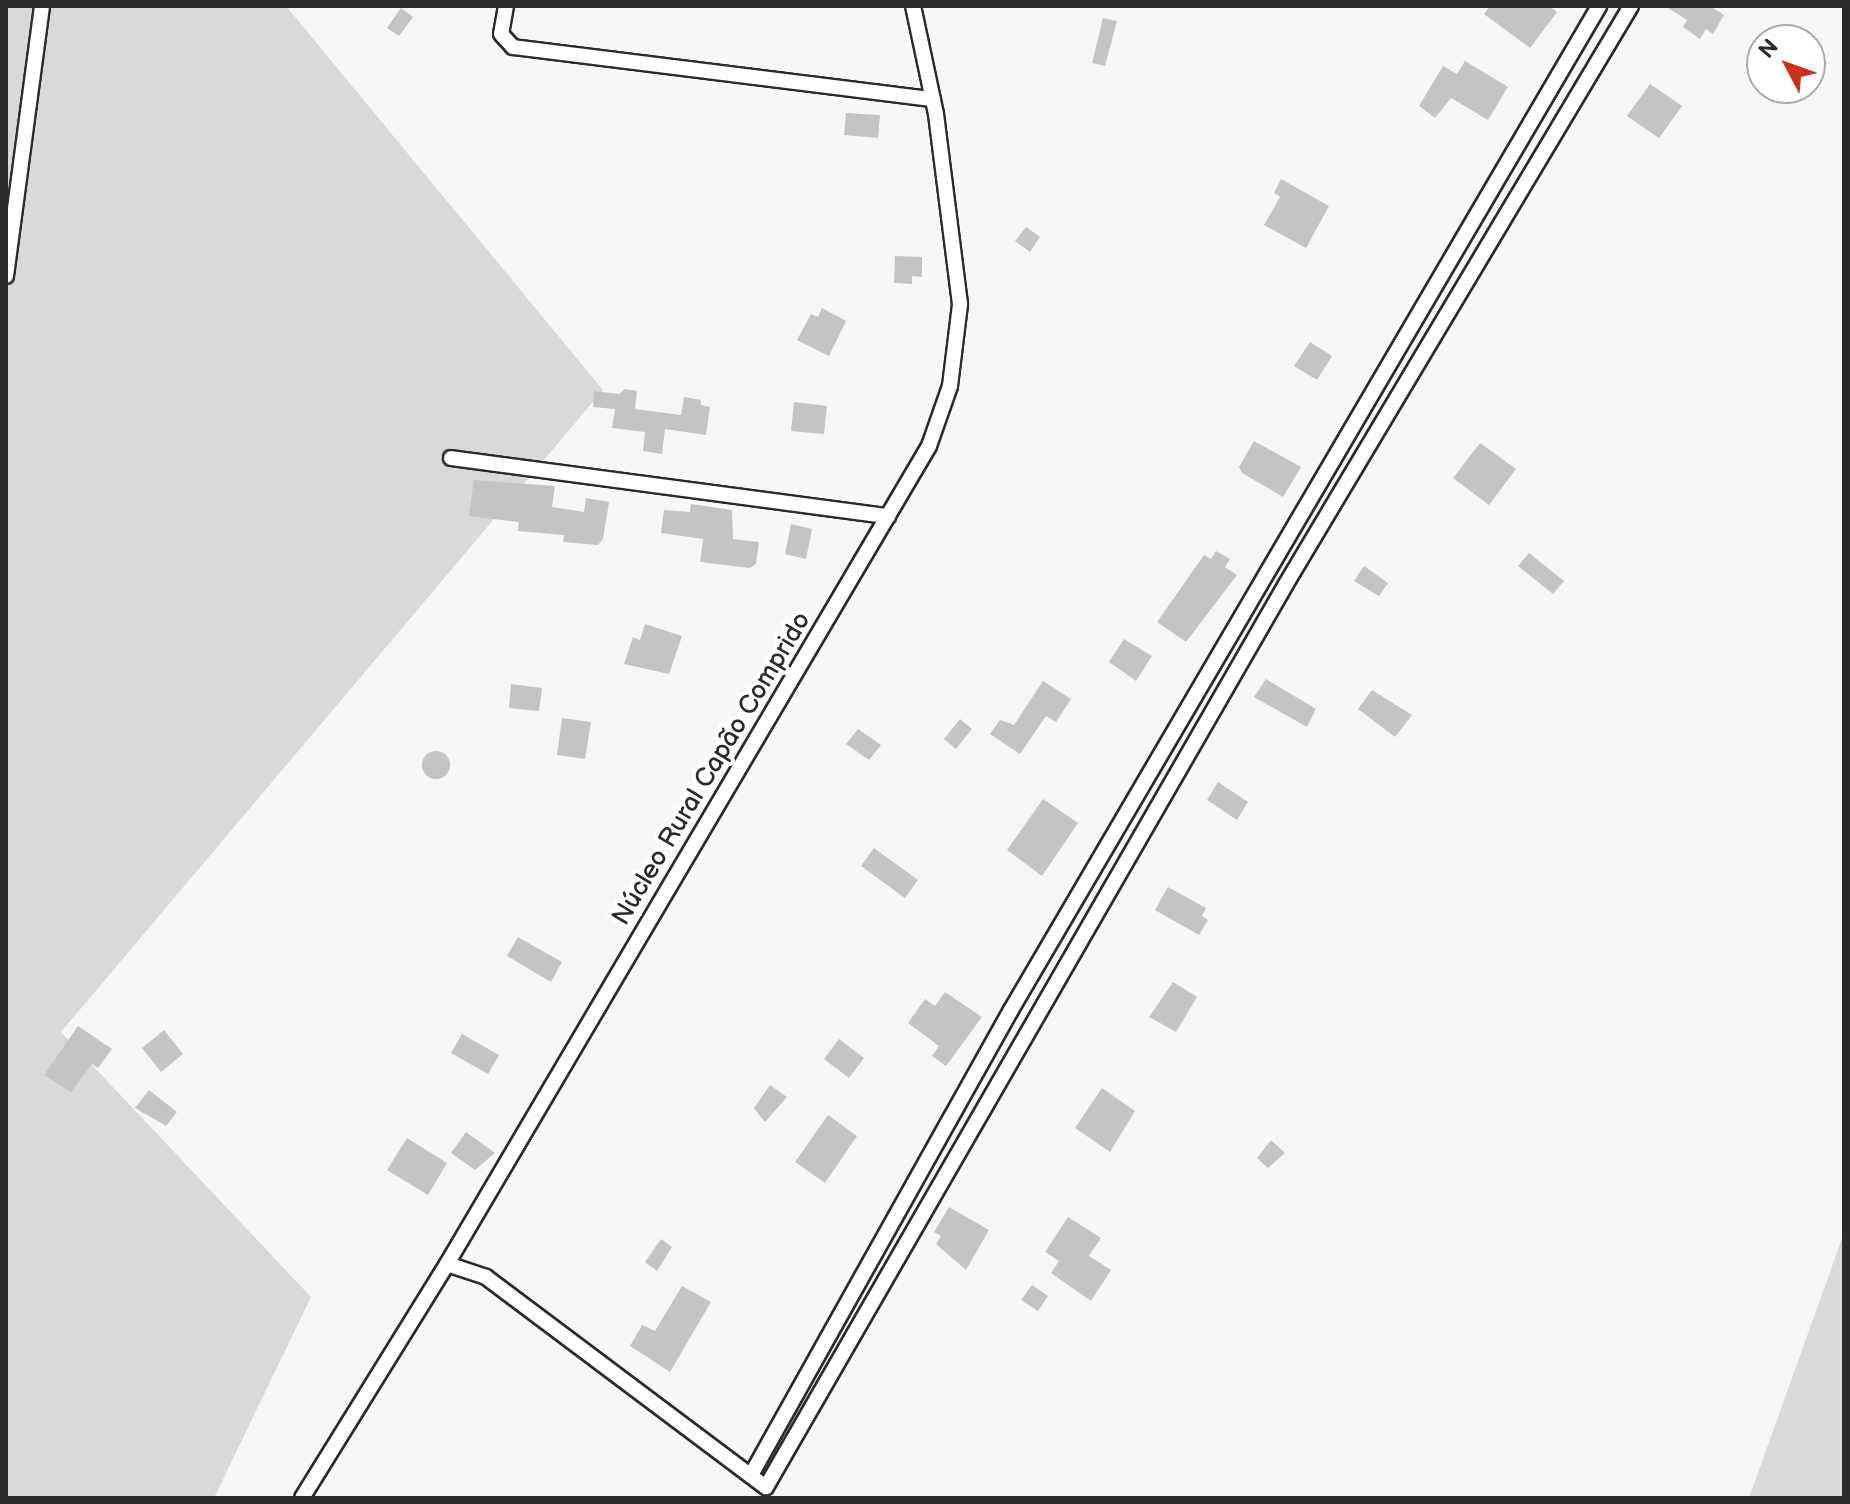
<!DOCTYPE html>
<html>
<head>
<meta charset="utf-8">
<style>
	body { margin:0 }
	#map { position:relative; width:1850px; height:1504px; overflow:hidden; background:#f7f7f7; font-family:"Balsamiq Sans",sans-serif }
	div>[style] { position:absolute }
	[style*='--x'] { left:calc(var(--x)*1px); top:calc(var(--y)*1px); width:calc(var(--w)*1px); rotate:calc(var(--a)*1deg) }
	.green>* { inset:0; background:#d9d9d9 }
	.building>* { inset:0; background:#c4c4c4 }
	.round { border-radius:50% }
	.roads { filter:drop-shadow(2px 0 #2b2b2b) drop-shadow(-2px 0 #2b2b2b) drop-shadow(0 2px #2b2b2b) drop-shadow(0 -2px #2b2b2b) }
	.minor>* { height:14px; margin:-7px; padding:0 7px; transform-origin:7px; border-radius:7px; background:#fff }
	span { translate:-50% -50%; white-space:nowrap; text-align:center; line-height:1.15; -webkit-text-stroke:8px #fff; paint-order:stroke }
	.street-label { font-size:26px; color:#2b2b2b }
	.frame { position:absolute; inset:0; border:8px solid #2b2b2b; pointer-events:none }
	.north { position:absolute; left:1746px; top:24px; width:80px; height:80px; box-sizing:border-box; background:#fff; border:2px solid #aaa; border-radius:50%; rotate:311deg; font-size:22px; font-weight:700; line-height:32px; text-align:center; color:#2b2b2b }
	.north::after { content:''; display:block; margin:auto; width:28px; height:36px; background:#c8321e; clip-path:polygon(50% 0,100% 100%,50% 72%,0 100%) }
</style>
</head>
<body>
<div id="map">
	<div class="green">
		<div style="clip-path:polygon(6px 6px,286px 6px,603px 390px,61px 1032px,311px 1297px,214px 1498px,6px 1498px)"></div>
		<div style="clip-path:polygon(1844px 1233px,1844px 1498px,1749px 1498px)"></div>
	</div>
	<div class="building">
		<div style="clip-path:polygon(1490px 6px,1549px 6px,1557px 12px,1530px 48px,1484px 14px)"></div>
		<div style="clip-path:polygon(1665px 6px,1710px 6px,1724px 15px,1713px 34px,1706px 29px,1700px 39px,1683px 27px,1687px 20px)"></div>
		<div style="clip-path:polygon(401px 8px,413px 17px,399px 36px,387px 28px)"></div>
		<div style="clip-path:polygon(1103px 18px,1117px 21px,1105px 66px,1092px 63px)"></div>
		<div style="clip-path:polygon(1465px 61px,1508px 87px,1488px 120px,1451px 98px,1435px 118px,1419px 106px,1443px 66px,1457px 74px)"></div>
		<div style="clip-path:polygon(1650px 84px,1682px 106px,1659px 138px,1627px 116px)"></div>
		<div style="clip-path:polygon(846px 113px,880px 115px,878px 138px,844px 135px)"></div>
		<div style="clip-path:polygon(1281px 179px,1329px 206px,1306px 248px,1264px 225px,1280px 197px,1274px 193px)"></div>
		<div style="clip-path:polygon(1026px 227px,1040px 237px,1030px 252px,1015px 241px)"></div>
		<div style="clip-path:polygon(895px 256px,922px 257px,922px 277px,912px 276px,912px 284px,894px 283px)"></div>
		<div style="clip-path:polygon(822px 308px,846px 321px,829px 356px,797px 340px,811px 314px,818px 317px)"></div>
		<div style="clip-path:polygon(1310px 342px,1332px 356px,1317px 380px,1294px 366px)"></div>
		<div style="clip-path:polygon(625px 389px,637px 391px,635px 409px,681px 415px,684px 397px,701px 400px,701px 405px,710px 407px,706px 435px,665px 429px,662px 454px,643px 451px,645px 432px,612px 428px,615px 409px,593px 407px,594px 391px,619px 394px)"></div>
		<div style="clip-path:polygon(794px 402px,827px 406px,824px 434px,791px 431px)"></div>
		<div style="clip-path:polygon(1254px 441px,1301px 467px,1283px 497px,1242px 473px,1239px 467px)"></div>
		<div style="clip-path:polygon(1480px 443px,1516px 469px,1489px 505px,1453px 478px)"></div>
		<div style="clip-path:polygon(474px 480px,555px 486px,552px 507px,584px 512px,586px 498px,609px 502px,603px 539px,598px 545px,563px 542px,564px 535px,518px 531px,519px 522px,469px 516px)"></div>
		<div style="clip-path:polygon(691px 504px,732px 510px,733px 539px,759px 542px,756px 564px,750px 568px,700px 562px,703px 539px,661px 533px,664px 510px,690px 512px)"></div>
		<div style="clip-path:polygon(791px 524px,812px 529px,806px 559px,785px 554px)"></div>
		<div style="clip-path:polygon(1216px 551px,1230px 559px,1225px 567px,1237px 575px,1186px 642px,1157px 622px,1204px 555px,1211px 559px)"></div>
		<div style="clip-path:polygon(1529px 553px,1564px 581px,1553px 594px,1518px 566px)"></div>
		<div style="clip-path:polygon(1364px 566px,1388px 583px,1379px 596px,1354px 581px)"></div>
		<div style="clip-path:polygon(645px 624px,682px 636px,669px 674px,624px 664px,633px 637px,640px 640px)"></div>
		<div style="clip-path:polygon(1124px 639px,1152px 656px,1136px 681px,1109px 662px)"></div>
		<div style="clip-path:polygon(1266px 679px,1316px 709px,1307px 727px,1254px 697px)"></div>
		<div style="clip-path:polygon(1043px 681px,1071px 699px,1056px 722px,1046px 716px,1020px 754px,990px 734px,1000px 720px,1014px 725px)"></div>
		<div style="clip-path:polygon(511px 684px,542px 688px,539px 711px,509px 708px)"></div>
		<div style="clip-path:polygon(1372px 690px,1412px 715px,1395px 737px,1358px 709px)"></div>
		<div style="clip-path:polygon(562px 718px,591px 722px,585px 759px,557px 755px)"></div>
		<div style="clip-path:polygon(960px 719px,972px 729px,956px 749px,944px 739px)"></div>
		<div style="clip-path:polygon(858px 729px,881px 745px,869px 760px,846px 744px)"></div>
		<div class="round" style="left:422px;top:751px;width:28px;height:28px"></div>
		<div style="clip-path:polygon(1218px 782px,1248px 802px,1237px 820px,1207px 800px)"></div>
		<div style="clip-path:polygon(1043px 799px,1078px 823px,1042px 876px,1007px 850px)"></div>
		<div style="clip-path:polygon(874px 848px,918px 880px,905px 898px,861px 866px)"></div>
		<div style="clip-path:polygon(1168px 887px,1206px 908px,1202px 916px,1208px 920px,1199px 935px,1155px 910px)"></div>
		<div style="clip-path:polygon(518px 937px,562px 962px,551px 982px,507px 956px)"></div>
		<div style="clip-path:polygon(1173px 982px,1197px 997px,1176px 1032px,1149px 1017px)"></div>
		<div style="clip-path:polygon(945px 992px,982px 1017px,946px 1066px,932px 1056px,939px 1046px,908px 1023px,925px 999px,935px 1006px)"></div>
		<div style="clip-path:polygon(78px 1026px,112px 1049px,98px 1068px,92px 1064px,71px 1092px,44px 1075px)"></div>
		<div style="clip-path:polygon(164px 1030px,183px 1054px,161px 1072px,142px 1048px)"></div>
		<div style="clip-path:polygon(462px 1034px,499px 1055px,488px 1074px,451px 1053px)"></div>
		<div style="clip-path:polygon(839px 1039px,864px 1058px,849px 1078px,824px 1059px)"></div>
		<div style="clip-path:polygon(770px 1085px,787px 1097px,765px 1122px,754px 1108px)"></div>
		<div style="clip-path:polygon(1102px 1088px,1135px 1111px,1110px 1152px,1075px 1128px)"></div>
		<div style="clip-path:polygon(149px 1090px,177px 1112px,166px 1126px,135px 1108px)"></div>
		<div style="clip-path:polygon(828px 1115px,857px 1136px,825px 1183px,795px 1162px)"></div>
		<div style="clip-path:polygon(466px 1132px,495px 1153px,475px 1170px,451px 1153px)"></div>
		<div style="clip-path:polygon(407px 1138px,447px 1163px,428px 1195px,387px 1170px)"></div>
		<div style="clip-path:polygon(1271px 1140px,1285px 1153px,1268px 1168px,1257px 1158px)"></div>
		<div style="clip-path:polygon(949px 1207px,989px 1230px,966px 1270px,936px 1244px,941px 1236px,934px 1232px)"></div>
		<div style="clip-path:polygon(1068px 1217px,1101px 1238px,1089px 1256px,1111px 1270px,1091px 1301px,1051px 1273px,1059px 1261px,1045px 1252px)"></div>
		<div style="clip-path:polygon(661px 1239px,672px 1247px,657px 1271px,645px 1262px)"></div>
		<div style="clip-path:polygon(1032px 1285px,1048px 1296px,1038px 1311px,1021px 1300px)"></div>
		<div style="clip-path:polygon(682px 1286px,711px 1302px,670px 1372px,630px 1346px,642px 1325px,655px 1331px)"></div>
	</div>
	<div class="roads">
		<div class="minor">
			<div style="--x:506;--y:6;--w:28;--a:100"></div>
			<div style="--x:501;--y:34;--w:18;--a:47"></div>
			<div style="--x:513;--y:47;--w:423;--a:7.1"></div>
			<div style="--x:6;--y:276;--w:272;--a:-82.4"></div>
			<div style="--x:451;--y:458;--w:441;--a:7.6"></div>
			<div style="--x:447;--y:1264;--w:41;--a:18.4"></div>
			<div style="--x:486;--y:1277;--w:350;--a:36.9"></div>
			<div style="--x:766;--y:1487;--w:1042;--a:-60.06"></div>
			<div style="--x:1286;--y:584;--w:673;--a:-59.17"></div>
			<div style="--x:751;--y:1475;--w:533;--a:-60.79"></div>
			<div style="--x:1011;--y:1010;--w:1164;--a:-59.64"></div>
			<div style="--x:302;--y:1498;--w:275;--a:-58.2"></div>
			<div style="--x:447;--y:1264;--w:949;--a:-59.49"></div>
			<div style="--x:929;--y:446;--w:64;--a:-70.7"></div>
			<div style="--x:950;--y:386;--w:83;--a:-83"></div>
			<div style="--x:960;--y:304;--w:192;--a:-97.2"></div>
			<div style="--x:936;--y:114;--w:110;--a:-102"></div>
		</div>
	</div>
	<div class="street-label">
		<span style="left:712px;top:769px;rotate:-59deg">Núcleo Rural Capão Comprido</span>
	</div>
	<div class="frame"></div>
	<div class="north">N</div>
</div>
</body>
</html>
